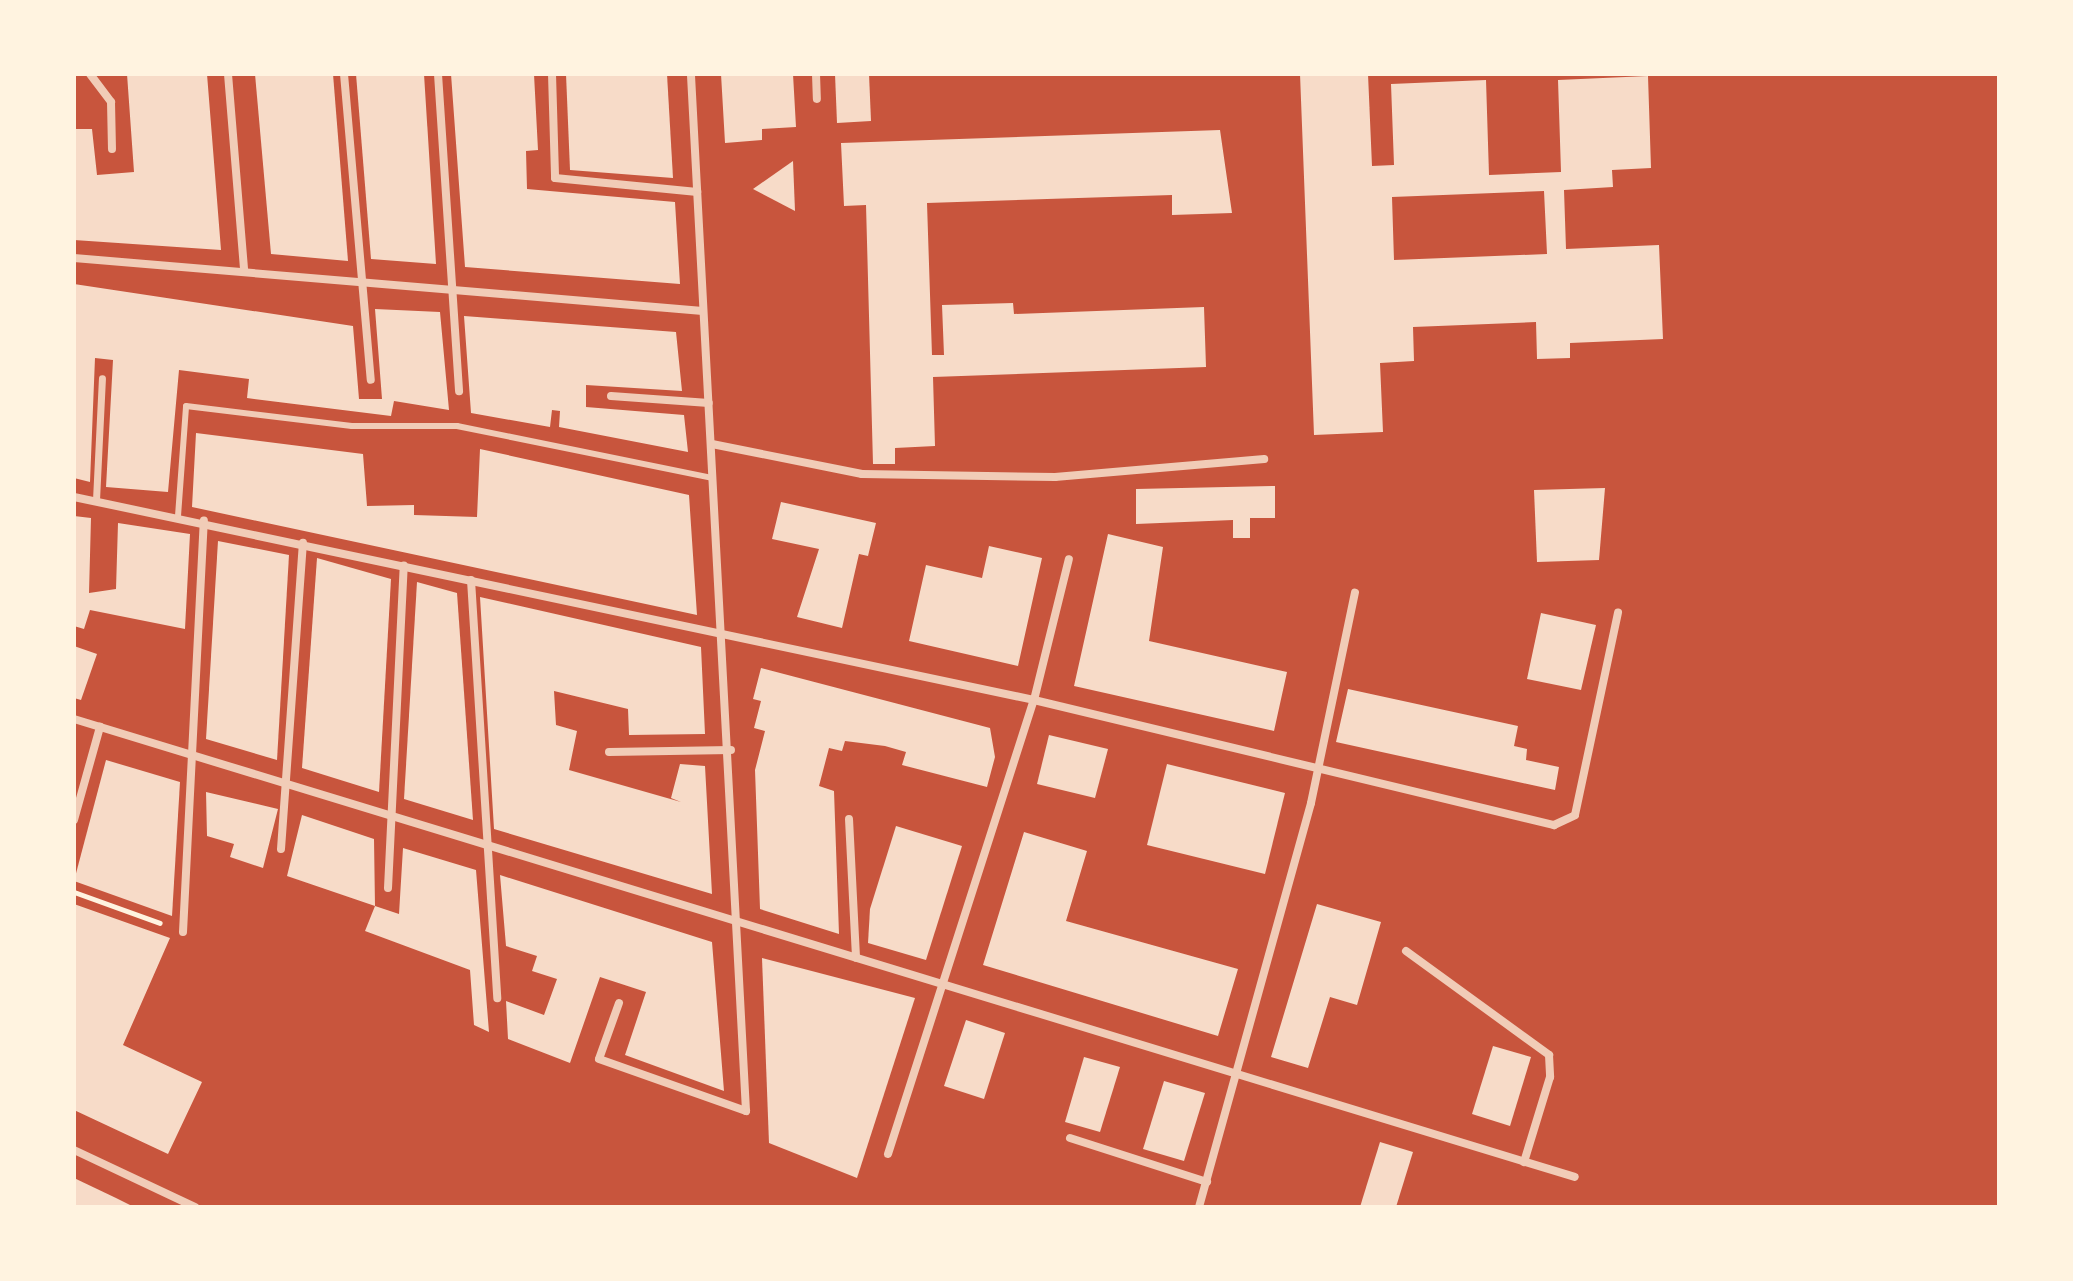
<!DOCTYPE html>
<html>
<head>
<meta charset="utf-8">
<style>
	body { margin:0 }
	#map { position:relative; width:2073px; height:1281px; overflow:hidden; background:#c8553d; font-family:"Open Sans",sans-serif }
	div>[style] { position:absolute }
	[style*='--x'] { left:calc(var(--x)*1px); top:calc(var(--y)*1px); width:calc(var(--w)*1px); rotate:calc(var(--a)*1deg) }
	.building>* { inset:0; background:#f7dbc8 }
	.path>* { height:5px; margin:-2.5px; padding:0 2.5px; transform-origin:2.5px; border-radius:2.5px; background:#fff3e0 }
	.service>* { height:6px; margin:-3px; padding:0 3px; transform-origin:3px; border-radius:3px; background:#f1ccb7 }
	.pedestrian>* { height:7px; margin:-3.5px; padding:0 3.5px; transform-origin:3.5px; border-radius:3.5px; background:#f1ccb7 }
	.minor>* { height:8px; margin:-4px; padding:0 4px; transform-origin:4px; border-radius:4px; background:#f1ccb7 }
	span { translate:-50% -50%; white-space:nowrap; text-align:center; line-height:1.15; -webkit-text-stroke:8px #fff3e0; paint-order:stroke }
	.frame { position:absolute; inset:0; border:76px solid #fff3e0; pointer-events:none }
</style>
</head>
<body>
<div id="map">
	<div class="building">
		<div style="clip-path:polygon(127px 74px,207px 74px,221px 250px,74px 240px,74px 129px,92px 129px,97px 175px,134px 172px)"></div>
		<div style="clip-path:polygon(255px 74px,333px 74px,348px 261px,271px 254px)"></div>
		<div style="clip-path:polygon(356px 74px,424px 74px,436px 264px,371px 259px)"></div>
		<div style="clip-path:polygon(451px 74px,534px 74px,538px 150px,526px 151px,527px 189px,675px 202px,680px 284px,465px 267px)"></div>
		<div style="clip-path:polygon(566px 74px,667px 74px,673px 178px,570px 170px)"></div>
		<div style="clip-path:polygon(721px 74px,793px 74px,796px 127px,762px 129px,762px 140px,725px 143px)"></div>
		<div style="clip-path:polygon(835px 74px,869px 74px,871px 121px,837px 123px)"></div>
		<div style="clip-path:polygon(evenodd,1300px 74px,1368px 74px,1372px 166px,1394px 165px,1391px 84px,1486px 80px,1489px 175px,1561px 172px,1558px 80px,1648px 76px,1651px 168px,1612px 170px,1613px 187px,1564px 190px,1566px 249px,1659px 245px,1663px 339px,1570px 343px,1570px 358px,1537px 359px,1536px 322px,1413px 327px,1414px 361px,1380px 363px,1383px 432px,1314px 435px,1300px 74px,1544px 191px,1547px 254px,1394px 260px,1392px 197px,1544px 191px)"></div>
		<div style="clip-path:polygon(1220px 130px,1232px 213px,1172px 215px,1172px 195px,927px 203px,932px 355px,944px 355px,942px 305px,1013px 303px,1014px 314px,1204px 307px,1206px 367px,933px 377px,935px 446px,895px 448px,895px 464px,873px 464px,866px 205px,844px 206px,841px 143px)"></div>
		<div style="clip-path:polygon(793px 161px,795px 211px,753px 189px)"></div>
		<div style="clip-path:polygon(74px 284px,353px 326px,359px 399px,382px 399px,375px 309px,440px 312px,449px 410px,394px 401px,391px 416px,247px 398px,249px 379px,179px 370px,168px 492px,106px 487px,113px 360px,95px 358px,90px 482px,74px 478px)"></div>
		<div style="clip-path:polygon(464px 316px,676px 332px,682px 391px,586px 385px,586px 407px,684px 415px,688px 452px,559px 427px,560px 411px,552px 410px,550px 427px,471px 413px)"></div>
		<div style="clip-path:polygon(196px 433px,363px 454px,367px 506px,414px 505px,414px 515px,477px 517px,480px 449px,689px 495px,697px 615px,192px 507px)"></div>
		<div style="clip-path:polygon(1275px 486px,1275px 518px,1250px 518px,1250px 538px,1233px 538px,1233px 520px,1136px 524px,1136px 489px)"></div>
		<div style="clip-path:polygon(1605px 488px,1599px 560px,1537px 562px,1534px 490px)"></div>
		<div style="clip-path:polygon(781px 502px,876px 523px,868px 556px,859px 554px,842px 628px,797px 617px,819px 549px,772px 539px)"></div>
		<div style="clip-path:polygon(74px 516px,91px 518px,89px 593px,116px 589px,118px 523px,190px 534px,185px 629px,90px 610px,84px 629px,74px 626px)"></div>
		<div style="clip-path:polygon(1108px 534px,1163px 547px,1149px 641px,1287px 672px,1274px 731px,1074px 686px)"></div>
		<div style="clip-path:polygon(218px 541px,289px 555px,277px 760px,206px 739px)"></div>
		<div style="clip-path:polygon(989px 546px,1042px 558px,1018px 666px,909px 641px,926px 565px,982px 578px)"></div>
		<div style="clip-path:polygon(317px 558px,391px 579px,379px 792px,302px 768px)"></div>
		<div style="clip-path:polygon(417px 582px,457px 593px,473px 820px,404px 799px)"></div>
		<div style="clip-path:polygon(480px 597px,701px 647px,705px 734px,629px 735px,628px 709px,554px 691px,556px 725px,577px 731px,569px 770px,681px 802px,671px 798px,680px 764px,705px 766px,712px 894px,494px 829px)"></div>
		<div style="clip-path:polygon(1541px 613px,1596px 625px,1581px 690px,1527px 679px)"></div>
		<div style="clip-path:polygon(74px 646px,97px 654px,81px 700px,74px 698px)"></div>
		<div style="clip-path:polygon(761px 668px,990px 728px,995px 757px,987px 787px,902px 765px,906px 752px,885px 746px,845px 741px,842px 751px,829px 748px,819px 786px,834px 791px,839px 934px,760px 909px,755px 770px,765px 731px,754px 728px,761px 701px,753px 699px)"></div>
		<div style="clip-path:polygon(1348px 689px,1518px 726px,1514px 746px,1527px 749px,1526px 760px,1559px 767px,1555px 790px,1336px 742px)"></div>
		<div style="clip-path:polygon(1049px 735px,1108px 749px,1095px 798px,1037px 784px)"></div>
		<div style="clip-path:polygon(106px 760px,180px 782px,172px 916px,74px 881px)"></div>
		<div style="clip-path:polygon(1167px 764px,1285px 793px,1265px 874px,1147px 845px)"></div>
		<div style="clip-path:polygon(206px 792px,278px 809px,263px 868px,230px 857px,234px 844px,207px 836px)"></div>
		<div style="clip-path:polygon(302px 815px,374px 839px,375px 906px,399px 914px,403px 848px,476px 870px,489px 1032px,474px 1025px,470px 970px,365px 931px,375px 906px,287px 876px)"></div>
		<div style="clip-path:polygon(896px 826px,962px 846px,926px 960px,868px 943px,870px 909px)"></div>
		<div style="clip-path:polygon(1024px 832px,1087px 851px,1066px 921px,1238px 969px,1218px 1036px,983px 965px)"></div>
		<div style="clip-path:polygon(500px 875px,712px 942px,724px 1091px,625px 1055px,646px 992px,600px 977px,570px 1063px,508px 1039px,506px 1001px,544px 1015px,557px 979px,532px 971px,537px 956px,506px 946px)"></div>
		<div style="clip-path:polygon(74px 904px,170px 938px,123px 1045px,202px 1082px,168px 1154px,74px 1110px)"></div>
		<div style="clip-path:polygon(1317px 904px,1381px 922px,1357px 1005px,1330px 997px,1308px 1068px,1271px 1057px)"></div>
		<div style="clip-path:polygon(762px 958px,915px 998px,857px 1178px,769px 1143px)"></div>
		<div style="clip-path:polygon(966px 1020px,1005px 1033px,984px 1099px,944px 1086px)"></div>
		<div style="clip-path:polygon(1493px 1046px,1531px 1057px,1510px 1126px,1472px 1114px)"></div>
		<div style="clip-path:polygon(1084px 1057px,1120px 1067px,1100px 1132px,1065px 1122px)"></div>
		<div style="clip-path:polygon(1164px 1081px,1205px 1093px,1184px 1161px,1143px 1149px)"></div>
		<div style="clip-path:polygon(1380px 1142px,1413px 1152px,1396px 1207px,1360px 1207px)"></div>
		<div style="clip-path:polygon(74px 1178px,116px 1198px,134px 1207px,74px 1207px)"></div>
	</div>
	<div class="path">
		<div style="--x:74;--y:892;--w:91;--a:19.8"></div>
	</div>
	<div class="service">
		<div style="--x:178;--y:516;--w:110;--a:-85.8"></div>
		<div style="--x:186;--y:406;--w:167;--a:6.9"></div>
		<div style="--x:352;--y:426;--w:105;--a:0"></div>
		<div style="--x:457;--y:426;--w:260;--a:11.5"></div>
	</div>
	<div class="pedestrian">
		<div style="--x:96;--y:500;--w:122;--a:-87.2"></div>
	</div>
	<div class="minor">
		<div style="--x:90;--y:74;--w:35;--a:53"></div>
		<div style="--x:111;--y:102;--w:47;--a:88.8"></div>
		<div style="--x:228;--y:74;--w:196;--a:85.3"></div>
		<div style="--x:344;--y:74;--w:307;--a:85"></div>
		<div style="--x:438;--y:74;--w:318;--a:86.2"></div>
		<div style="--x:552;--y:74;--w:104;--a:88.3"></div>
		<div style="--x:555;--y:178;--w:143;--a:5.6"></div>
		<div style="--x:816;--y:74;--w:25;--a:88"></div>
		<div style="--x:74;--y:258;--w:631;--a:4.82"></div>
		<div style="--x:611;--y:396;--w:98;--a:4.1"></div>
		<div style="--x:712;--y:444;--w:153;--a:11.3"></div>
		<div style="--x:862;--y:474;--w:193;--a:0.9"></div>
		<div style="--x:1055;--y:477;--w:210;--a:-4.9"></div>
		<div style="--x:74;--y:497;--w:981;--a:11.94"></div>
		<div style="--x:1034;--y:700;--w:535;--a:13.52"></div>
		<div style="--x:1554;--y:825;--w:23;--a:-25"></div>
		<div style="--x:1575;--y:815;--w:207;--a:-78"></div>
		<div style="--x:471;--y:580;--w:419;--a:86.4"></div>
		<div style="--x:74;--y:719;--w:1569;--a:16.97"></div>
		<div style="--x:609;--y:752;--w:122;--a:-0.9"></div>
		<div style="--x:849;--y:819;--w:139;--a:87.1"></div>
		<div style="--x:74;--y:820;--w:97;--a:-74.4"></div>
		<div style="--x:281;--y:849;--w:307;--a:-85.9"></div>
		<div style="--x:388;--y:888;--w:323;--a:-87.2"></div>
		<div style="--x:183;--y:932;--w:412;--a:-87.1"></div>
		<div style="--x:1406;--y:951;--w:177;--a:36"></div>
		<div style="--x:1549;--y:1055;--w:22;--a:87"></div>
		<div style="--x:1550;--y:1077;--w:89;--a:107"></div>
		<div style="--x:619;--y:1003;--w:59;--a:109.7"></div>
		<div style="--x:599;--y:1059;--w:156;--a:19.5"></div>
		<div style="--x:746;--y:1111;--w:1038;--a:-93.04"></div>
		<div style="--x:1070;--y:1138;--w:144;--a:17.8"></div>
		<div style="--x:74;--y:1150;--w:134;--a:25.2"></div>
		<div style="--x:888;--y:1154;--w:477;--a:-72.2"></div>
		<div style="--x:1034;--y:700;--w:145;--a:-76.1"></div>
		<div style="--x:1199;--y:1207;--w:419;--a:-74.5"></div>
		<div style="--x:1311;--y:803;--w:215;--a:-78.2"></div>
	</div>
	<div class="frame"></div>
</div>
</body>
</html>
